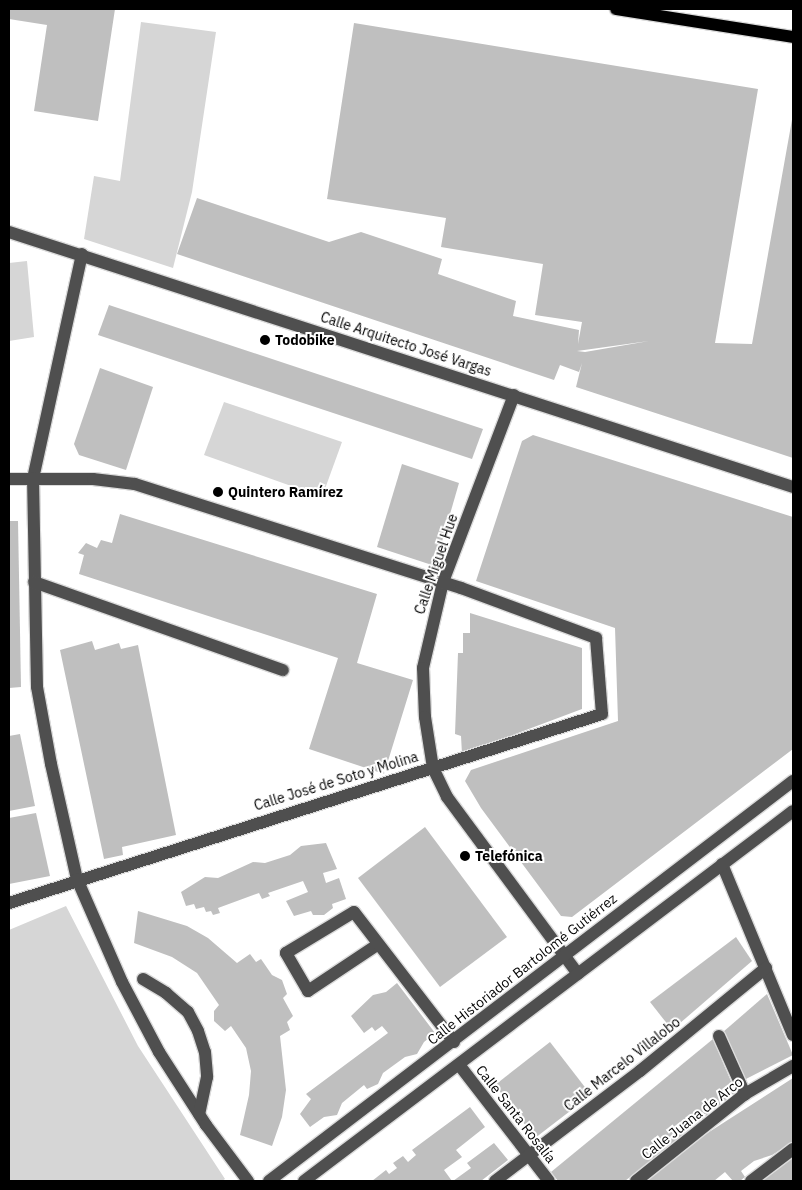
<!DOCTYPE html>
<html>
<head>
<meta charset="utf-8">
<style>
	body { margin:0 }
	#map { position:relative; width:802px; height:1190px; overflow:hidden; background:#fff; font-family:"IBM Plex Sans",sans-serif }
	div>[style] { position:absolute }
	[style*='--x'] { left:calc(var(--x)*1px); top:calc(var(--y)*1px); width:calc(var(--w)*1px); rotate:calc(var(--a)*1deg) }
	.green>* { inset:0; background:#d6d6d6 }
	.building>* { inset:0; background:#bfbfbf }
	.roads { filter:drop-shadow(1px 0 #dbdbdb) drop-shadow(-1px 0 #dbdbdb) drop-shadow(0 1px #dbdbdb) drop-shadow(0 -1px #dbdbdb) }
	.minor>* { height:12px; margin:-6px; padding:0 6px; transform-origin:6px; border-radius:6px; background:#4f4f4f }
	.major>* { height:12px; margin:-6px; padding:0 6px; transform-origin:6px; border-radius:6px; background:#000 }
	.dots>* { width:14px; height:14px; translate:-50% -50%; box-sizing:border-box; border:2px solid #fff; border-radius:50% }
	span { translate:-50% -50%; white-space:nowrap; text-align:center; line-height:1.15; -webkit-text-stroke:4px #fff; paint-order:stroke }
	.poi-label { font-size:14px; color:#000; font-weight:700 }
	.left { translate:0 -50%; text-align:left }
	.street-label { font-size:14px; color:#000 }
	.frame { position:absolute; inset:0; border:10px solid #000; pointer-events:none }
</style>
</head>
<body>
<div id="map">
	<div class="green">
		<div style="clip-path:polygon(141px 22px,216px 32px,192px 192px,173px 268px,84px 239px,94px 176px,120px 181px)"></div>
		<div style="clip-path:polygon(27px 261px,34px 337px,9px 341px,9px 263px)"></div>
		<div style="clip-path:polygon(224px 402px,342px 442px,322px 497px,204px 455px)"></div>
		<div style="clip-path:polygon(66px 906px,138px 1046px,225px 1179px,222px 1181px,9px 1181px,9px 930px)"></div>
	</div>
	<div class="building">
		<div style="clip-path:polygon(9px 9px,115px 9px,98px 121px,34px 111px,47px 25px,9px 19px)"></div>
		<div style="clip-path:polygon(evenodd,354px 23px,758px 89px,715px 343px,752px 344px,793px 114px,793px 458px,576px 387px,582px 363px,579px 372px,560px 365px,554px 380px,177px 254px,197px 198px,329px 242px,361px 232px,442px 259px,438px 274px,516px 301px,513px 316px,579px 330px,578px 344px,582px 322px,535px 315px,543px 264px,441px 247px,446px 218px,327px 199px,354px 23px,649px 341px,585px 352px,577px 351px,649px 341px)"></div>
		<div style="clip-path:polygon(109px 305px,483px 429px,472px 459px,98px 335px)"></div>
		<div style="clip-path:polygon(100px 368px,153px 387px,126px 470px,79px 455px,74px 444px)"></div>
		<div style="clip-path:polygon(533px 435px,793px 517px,793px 749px,572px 917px,561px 916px,481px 808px,465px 781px,471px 770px,618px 721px,615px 628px,476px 581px,522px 441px)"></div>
		<div style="clip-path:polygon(402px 464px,459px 483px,435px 566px,377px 547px)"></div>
		<div style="clip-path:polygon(120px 514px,377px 594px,357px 663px,413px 680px,384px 774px,309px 749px,338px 658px,79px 574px,84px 555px,78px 553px,86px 543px,97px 548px,101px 540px,112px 543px)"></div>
		<div style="clip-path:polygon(9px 521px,18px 521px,21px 687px,9px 688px)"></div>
		<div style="clip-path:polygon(470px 613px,582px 648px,582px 709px,462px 754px,461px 736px,455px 734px,458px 653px,463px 653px,463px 633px,470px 633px)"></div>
		<div style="clip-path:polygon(92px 641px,95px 650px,119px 643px,121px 649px,138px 645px,176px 835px,122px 847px,123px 855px,104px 859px,60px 650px)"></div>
		<div style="clip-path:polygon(20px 734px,35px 806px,9px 811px,9px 736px)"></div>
		<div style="clip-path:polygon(36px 813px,50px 876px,9px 884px,9px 818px)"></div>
		<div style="clip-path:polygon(425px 827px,507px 937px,440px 987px,358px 878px)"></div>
		<div style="clip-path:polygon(326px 843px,337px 869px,323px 873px,326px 883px,339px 878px,346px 899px,332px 904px,333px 908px,324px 915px,313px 915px,311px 911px,294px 916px,286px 901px,308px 892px,303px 881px,268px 893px,270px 896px,262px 899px,259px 893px,218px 908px,220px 913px,213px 915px,211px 911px,206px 912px,204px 907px,196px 909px,194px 904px,186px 906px,181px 892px,205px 877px,218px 878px,253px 862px,265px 863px,290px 855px,301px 846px)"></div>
		<div style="clip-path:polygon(138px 911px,187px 926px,208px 938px,237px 963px,250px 954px,256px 962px,261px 959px,272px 975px,282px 980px,287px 994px,283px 998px,293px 1016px,287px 1022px,290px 1030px,280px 1036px,286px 1090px,282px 1117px,272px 1146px,240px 1135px,249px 1095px,251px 1071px,246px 1048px,231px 1026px,225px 1031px,214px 1021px,214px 1011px,219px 1005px,197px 973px,172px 957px,134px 943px)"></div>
		<div style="clip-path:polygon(736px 937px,752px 961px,672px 1030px,650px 1002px)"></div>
		<div style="clip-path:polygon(397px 983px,435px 1033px,424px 1042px,417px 1054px,405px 1057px,383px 1073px,378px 1084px,367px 1089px,364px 1085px,342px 1103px,337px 1115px,324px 1117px,310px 1127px,300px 1114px,311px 1099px,306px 1094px,388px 1033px,382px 1026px,375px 1031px,372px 1027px,364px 1033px,351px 1016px,373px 995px,386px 992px)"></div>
		<div style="clip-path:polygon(767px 994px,793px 1055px,744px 1080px,723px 1032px)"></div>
		<div style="clip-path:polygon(713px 1039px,736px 1093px,625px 1181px,558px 1181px,551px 1172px)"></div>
		<div style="clip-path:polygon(550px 1042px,591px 1095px,535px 1138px,495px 1085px)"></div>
		<div style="clip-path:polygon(793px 1078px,793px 1142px,772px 1155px,754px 1161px,741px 1171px,745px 1177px,740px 1181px,733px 1181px,725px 1172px,714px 1181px,646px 1181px,692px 1143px)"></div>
		<div style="clip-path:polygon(470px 1107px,485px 1127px,456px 1150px,462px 1157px,444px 1170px,452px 1181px,372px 1181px,386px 1170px,389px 1174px,397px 1168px,393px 1163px,403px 1156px,408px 1162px,416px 1155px,412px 1150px)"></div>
		<div style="clip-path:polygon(494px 1143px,508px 1160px,481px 1181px,453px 1181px,471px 1168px,467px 1163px)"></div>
		<div style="clip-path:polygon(793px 1156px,793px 1181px,761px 1181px)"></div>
	</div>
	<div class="roads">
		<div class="minor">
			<div style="--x:9;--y:232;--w:824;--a:18.02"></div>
			<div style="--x:82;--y:254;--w:229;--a:102.3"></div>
			<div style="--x:33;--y:478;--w:209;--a:88.9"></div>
			<div style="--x:37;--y:687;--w:78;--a:79.7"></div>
			<div style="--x:51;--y:764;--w:118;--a:77.3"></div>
			<div style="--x:77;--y:879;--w:112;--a:66.4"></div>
			<div style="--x:122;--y:982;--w:79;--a:62.1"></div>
			<div style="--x:159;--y:1052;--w:87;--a:57.2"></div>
			<div style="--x:206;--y:1125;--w:70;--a:53.1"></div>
			<div style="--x:514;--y:395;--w:200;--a:110.8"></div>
			<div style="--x:443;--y:582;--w:88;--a:103.1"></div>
			<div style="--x:423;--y:668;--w:49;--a:87.7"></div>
			<div style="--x:425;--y:717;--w:52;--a:81.1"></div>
			<div style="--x:433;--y:768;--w:32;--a:64"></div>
			<div style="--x:447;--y:797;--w:220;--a:53.5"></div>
			<div style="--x:9;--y:479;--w:84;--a:0"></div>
			<div style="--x:93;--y:479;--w:42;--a:6.8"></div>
			<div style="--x:135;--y:484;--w:342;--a:17.7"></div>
			<div style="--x:461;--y:588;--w:144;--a:20.3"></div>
			<div style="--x:596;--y:638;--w:76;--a:85.5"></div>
			<div style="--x:602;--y:714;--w:622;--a:162.32"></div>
			<div style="--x:34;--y:582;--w:264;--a:19.5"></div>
			<div style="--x:722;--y:864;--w:185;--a:67.5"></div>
			<div style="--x:377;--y:945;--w:83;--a:146.3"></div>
			<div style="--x:308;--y:991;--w:44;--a:-120.1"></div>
			<div style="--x:286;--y:953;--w:79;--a:-31.1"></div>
			<div style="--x:354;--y:912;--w:164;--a:52.4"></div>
			<div style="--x:143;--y:979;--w:27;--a:31"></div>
			<div style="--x:166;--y:993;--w:29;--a:41"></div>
			<div style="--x:188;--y:1012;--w:21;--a:62"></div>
			<div style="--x:198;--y:1031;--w:22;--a:72"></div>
			<div style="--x:205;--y:1052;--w:25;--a:85"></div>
			<div style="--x:207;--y:1077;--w:38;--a:102"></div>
			<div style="--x:719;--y:1036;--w:64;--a:65.9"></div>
			<div style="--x:460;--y:1066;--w:145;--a:52.3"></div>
			<div style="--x:269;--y:1181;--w:659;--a:-37.36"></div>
			<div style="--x:304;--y:1181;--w:613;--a:-37.11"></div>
			<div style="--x:495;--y:1181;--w:182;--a:-37.2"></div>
			<div style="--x:640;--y:1071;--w:163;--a:-39.3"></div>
			<div style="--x:636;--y:1181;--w:139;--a:-38.6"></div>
			<div style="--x:745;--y:1094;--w:56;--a:-30.3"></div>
			<div style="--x:751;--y:1181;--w:53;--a:-37.3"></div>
		</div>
		<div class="major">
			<div style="--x:616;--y:9;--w:179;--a:9"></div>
		</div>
	</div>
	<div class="dots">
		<div style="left:265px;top:340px;background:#000"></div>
		<div style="left:218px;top:492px;background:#000"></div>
		<div style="left:465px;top:856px;background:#000"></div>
	</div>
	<div class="poi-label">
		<span class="left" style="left:275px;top:340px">Todobike</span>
		<span class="left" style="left:228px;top:492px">Quintero Ramírez</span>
		<span class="left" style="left:475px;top:856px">Telefónica</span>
	</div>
	<div class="street-label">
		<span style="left:406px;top:344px;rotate:18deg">Calle Arquitecto José Vargas</span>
		<span style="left:436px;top:564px;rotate:-71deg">Calle Miguel Hue</span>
		<span style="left:336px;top:781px;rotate:-17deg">Calle José de Soto y Molina</span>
		<span style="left:522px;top:969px;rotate:-38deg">Calle Historiador Bartolomé Gutiérrez</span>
		<span style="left:622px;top:1064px;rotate:-38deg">Calle Marcelo Villalobo</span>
		<span style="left:516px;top:1114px;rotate:52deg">Calle Santa Rosalía</span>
		<span style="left:692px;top:1118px;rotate:-38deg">Calle Juana de Arco</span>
	</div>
	<div class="frame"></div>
</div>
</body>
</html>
